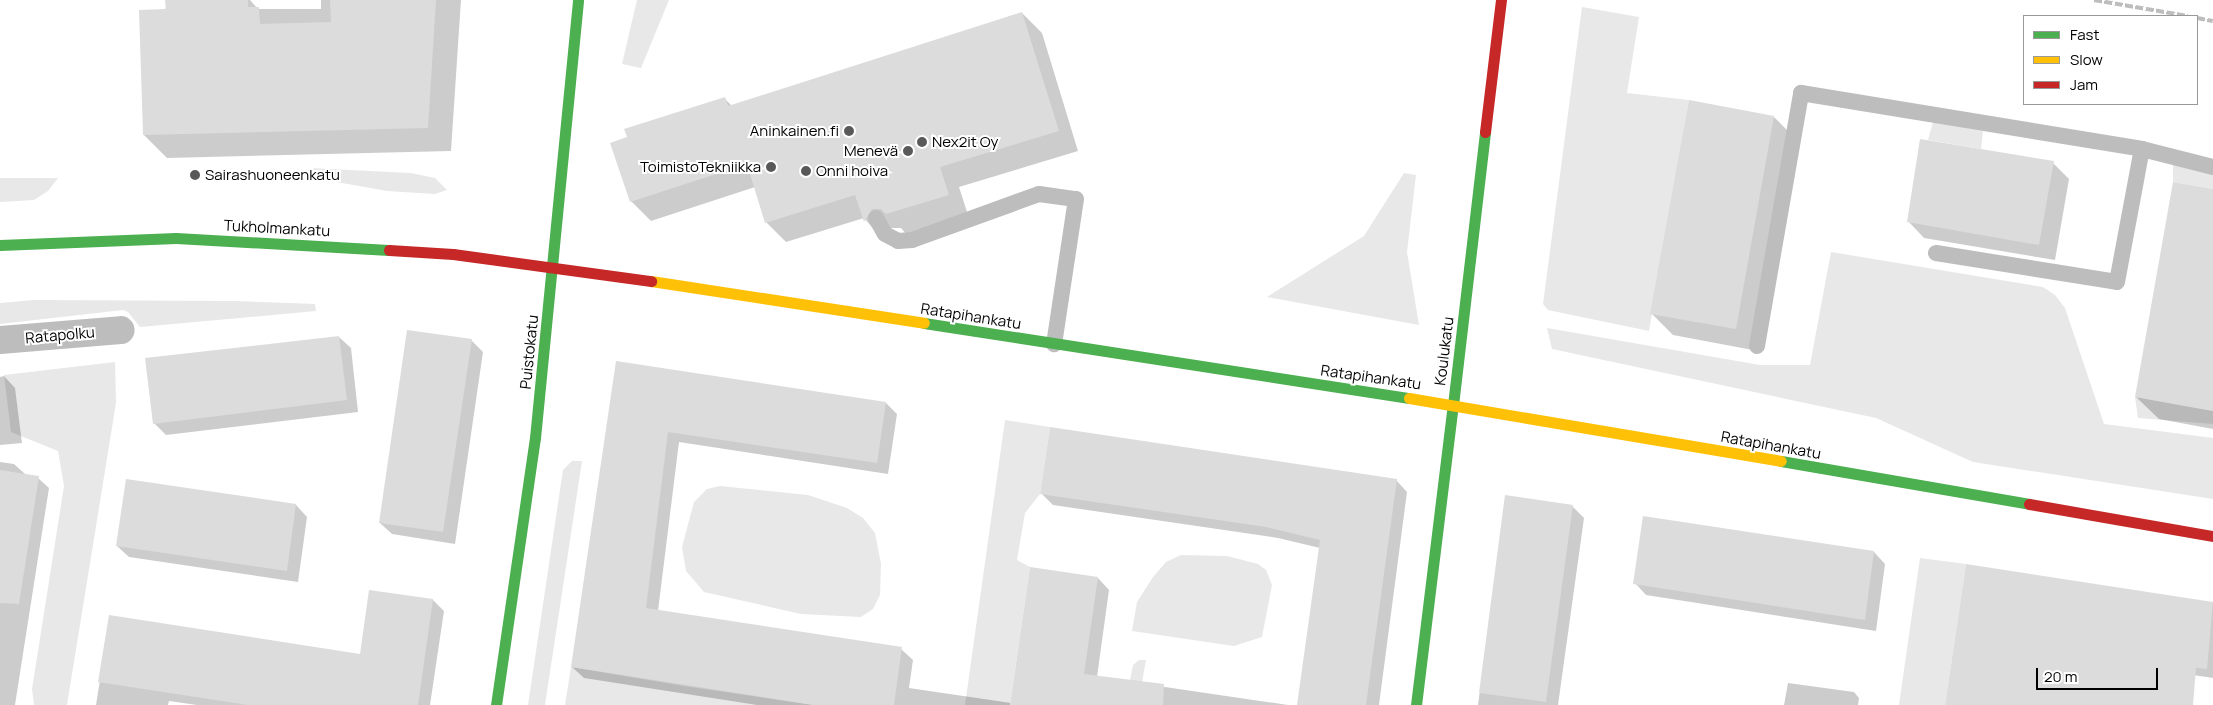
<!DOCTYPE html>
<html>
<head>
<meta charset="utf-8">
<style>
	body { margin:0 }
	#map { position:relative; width:2213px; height:705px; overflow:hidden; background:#fff; font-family:Manrope,sans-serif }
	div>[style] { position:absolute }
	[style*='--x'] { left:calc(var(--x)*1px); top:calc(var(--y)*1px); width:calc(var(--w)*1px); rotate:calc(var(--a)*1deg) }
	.green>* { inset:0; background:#e8e8e8 }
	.shadow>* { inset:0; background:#0003 }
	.building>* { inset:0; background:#dcdcdc }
	.lane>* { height:16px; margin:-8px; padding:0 8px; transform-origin:8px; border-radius:8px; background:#bdbdbd }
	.street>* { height:28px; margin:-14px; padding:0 14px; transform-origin:14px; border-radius:14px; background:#bdbdbd }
	.fast>* { height:11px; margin:-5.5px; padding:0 5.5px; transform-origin:5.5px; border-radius:5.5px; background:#4caf50 }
	.slow>* { height:11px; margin:-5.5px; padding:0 5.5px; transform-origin:5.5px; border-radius:5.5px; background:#ffc107 }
	.jam>* { height:11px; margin:-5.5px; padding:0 5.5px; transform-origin:5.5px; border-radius:5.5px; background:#c62828 }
	.rail>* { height:4px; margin-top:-2px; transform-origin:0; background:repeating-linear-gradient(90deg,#bdbdbd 0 8px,transparent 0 10.5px) }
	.dots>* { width:14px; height:14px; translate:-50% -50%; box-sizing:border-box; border:2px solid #fff; border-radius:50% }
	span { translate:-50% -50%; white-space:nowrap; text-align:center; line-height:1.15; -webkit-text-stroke:4px #fff; paint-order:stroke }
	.poi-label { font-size:15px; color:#000 }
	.right { translate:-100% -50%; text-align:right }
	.left { translate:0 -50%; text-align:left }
	.street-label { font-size:15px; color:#000 }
	.legend { position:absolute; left:2023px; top:15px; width:175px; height:90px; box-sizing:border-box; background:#fff; border:1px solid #999; margin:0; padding:6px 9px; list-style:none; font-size:15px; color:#000 }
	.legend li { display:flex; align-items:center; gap:10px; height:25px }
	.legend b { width:25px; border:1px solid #999 }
	.scale { position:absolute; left:2036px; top:668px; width:122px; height:22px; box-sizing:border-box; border:2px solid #000; border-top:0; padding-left:6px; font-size:15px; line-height:18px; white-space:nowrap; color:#000; -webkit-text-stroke:4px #fff; paint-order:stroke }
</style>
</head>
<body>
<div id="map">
	<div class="green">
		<div style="clip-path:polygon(637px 0,669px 0,641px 68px,622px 64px)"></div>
		<div style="clip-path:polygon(1582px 7px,1639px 17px,1627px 93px,1689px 100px,1649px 331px,1548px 310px,1543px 304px)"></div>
		<div style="clip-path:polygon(1933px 122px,1983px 131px,1981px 149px,1928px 140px)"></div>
		<div style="clip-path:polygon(2173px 162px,2213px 173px,2213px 189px,2173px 182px)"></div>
		<div style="clip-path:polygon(309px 168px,411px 173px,435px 178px,447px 190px,435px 194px,387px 191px,308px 177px)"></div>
		<div style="clip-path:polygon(1404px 173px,1416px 175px,1407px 252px,1419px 325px,1267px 297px,1364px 236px)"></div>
		<div style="clip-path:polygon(0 178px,58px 178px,48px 191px,34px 200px,0 202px)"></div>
		<div style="clip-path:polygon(1831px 252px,2043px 287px,2055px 295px,2065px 308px,2104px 424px,2213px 438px,2213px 499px,1973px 462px,1876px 418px,1552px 349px,1547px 328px,1760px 365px,1810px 365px)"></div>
		<div style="clip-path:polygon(34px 300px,234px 301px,315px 304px,316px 311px,140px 327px,128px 312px,123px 310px,0 324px,0 303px)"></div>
		<div style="clip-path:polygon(115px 362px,116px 403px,67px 705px,34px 705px,32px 689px,64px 486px,58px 451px,11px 432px,4px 375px)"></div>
		<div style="clip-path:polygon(2135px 397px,2213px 411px,2213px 424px,2138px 418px)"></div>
		<div style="clip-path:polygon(1005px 420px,1050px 427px,1040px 494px,1025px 513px,1017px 560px,1030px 567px,1010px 705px,965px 705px)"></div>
		<div style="clip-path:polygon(572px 461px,582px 461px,545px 705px,528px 705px,563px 470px)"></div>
		<div style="clip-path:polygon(720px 486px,808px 495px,847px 508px,863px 518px,875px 533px,881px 564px,880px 595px,873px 609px,861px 617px,801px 614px,704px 592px,686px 571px,682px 547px,694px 502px,707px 489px)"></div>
		<div style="clip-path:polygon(1181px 555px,1227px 556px,1258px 564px,1266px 570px,1272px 585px,1262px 637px,1234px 646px,1132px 631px,1137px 602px,1153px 577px,1166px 562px)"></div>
		<div style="clip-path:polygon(1920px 558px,1966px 564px,1945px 705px,1899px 705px)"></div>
		<div style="clip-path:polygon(1139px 660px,1146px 660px,1138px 705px,1125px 705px,1133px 665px)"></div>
		<div style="clip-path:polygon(571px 667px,684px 686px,813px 705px,565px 705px)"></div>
	</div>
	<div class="shadow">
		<div style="clip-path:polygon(167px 0,250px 0,258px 9px,321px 9px,321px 0,461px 0,451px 151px,167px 158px,144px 135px)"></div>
		<div style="clip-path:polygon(1022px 13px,1042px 33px,1078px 151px,959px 187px,968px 215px,906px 234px,901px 228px,891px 228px,884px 241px,864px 218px,786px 242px,766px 222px,755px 187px,651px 221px,631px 201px,724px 98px,732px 106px)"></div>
		<div style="clip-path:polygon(1774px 117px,1796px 139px,1758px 351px,1673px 335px,1651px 313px)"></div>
		<div style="clip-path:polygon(2053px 163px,2069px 179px,2055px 260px,1924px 238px,1908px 221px)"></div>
		<div style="clip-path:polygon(2213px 190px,2213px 429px,2159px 419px,2136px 397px)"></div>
		<div style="clip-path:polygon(339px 337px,351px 348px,358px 412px,166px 435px,154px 423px)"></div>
		<div style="clip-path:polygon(471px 340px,483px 352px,455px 544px,392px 534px,380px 523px)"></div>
		<div style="clip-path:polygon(617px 362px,886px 403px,897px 414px,888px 474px,679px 442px,658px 611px,901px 649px,913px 660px,909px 688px,1011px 703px,1098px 578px,1109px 590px,1097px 677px,1288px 705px,757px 705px,584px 678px,572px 667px)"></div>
		<div style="clip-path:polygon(4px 376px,15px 388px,22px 443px,0 445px,0 377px)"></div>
		<div style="clip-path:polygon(0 462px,14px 464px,25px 474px,38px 478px,49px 488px,15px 705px,0 705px)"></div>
		<div style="clip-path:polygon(1396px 480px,1407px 492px,1379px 705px,1298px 705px,1320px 548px,1278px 538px,1053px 505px,1042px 494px)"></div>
		<div style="clip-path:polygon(1506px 496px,1572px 506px,1584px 518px,1558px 705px,1478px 705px)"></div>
		<div style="clip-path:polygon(296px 505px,307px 517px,298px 582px,129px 557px,117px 546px)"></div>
		<div style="clip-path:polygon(1874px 552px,1885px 564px,1876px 631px,1646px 595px,1635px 583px)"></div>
		<div style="clip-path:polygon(1967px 566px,2213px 603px,2213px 678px,2106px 662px,2100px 705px,1947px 705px)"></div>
		<div style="clip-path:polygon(370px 591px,433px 600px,444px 611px,430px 705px,197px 705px,169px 701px,168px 705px,96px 705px,110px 617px,361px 656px)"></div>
		<div style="clip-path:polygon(1788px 683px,1854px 692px,1859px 698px,1858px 705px,1784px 705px)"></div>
	</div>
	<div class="building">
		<div style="clip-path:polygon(165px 0,248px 0,248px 7px,259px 7px,260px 24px,331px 22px,330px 0,436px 0,428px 128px,143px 135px,139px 10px,166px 9px)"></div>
		<div style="clip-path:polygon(1022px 12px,1059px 131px,940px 167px,949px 195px,886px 214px,881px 209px,872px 209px,864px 222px,855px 195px,765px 223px,747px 164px,630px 202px,610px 143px,627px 137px,624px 129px,725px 97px,728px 106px)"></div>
		<div style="clip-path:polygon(1689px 100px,1774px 116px,1736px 329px,1650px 314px)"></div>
		<div style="clip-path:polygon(1920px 139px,2054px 161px,2039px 245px,1907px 222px)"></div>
		<div style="clip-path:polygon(2173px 182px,2213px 189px,2213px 411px,2135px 397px)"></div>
		<div style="clip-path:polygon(407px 330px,472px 339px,443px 532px,379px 523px)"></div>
		<div style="clip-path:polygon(339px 336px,347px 400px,153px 424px,145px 358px)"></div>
		<div style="clip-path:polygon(616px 361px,886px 402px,877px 463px,668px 432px,646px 608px,902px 647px,894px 705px,813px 705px,571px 667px)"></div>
		<div style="clip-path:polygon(1050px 427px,1397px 479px,1366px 705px,1297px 705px,1320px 540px,1266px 527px,1040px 494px)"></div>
		<div style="clip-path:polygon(0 470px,39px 476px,19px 604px,0 603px)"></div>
		<div style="clip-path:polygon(126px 479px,296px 504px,287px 571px,116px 546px)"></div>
		<div style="clip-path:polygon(1505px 495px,1573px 505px,1546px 702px,1479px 693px)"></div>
		<div style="clip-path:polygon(1643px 516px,1874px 551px,1865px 620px,1633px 584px)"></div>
		<div style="clip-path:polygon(1966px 564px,2213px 602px,2207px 669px,2196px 668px,2193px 705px,1945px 705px)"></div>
		<div style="clip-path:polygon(1030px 567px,1098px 577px,1084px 674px,1164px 684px,1163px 705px,1010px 705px)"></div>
		<div style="clip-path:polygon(369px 590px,433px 599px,418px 705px,248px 705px,98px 682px,109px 615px,360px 654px)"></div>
	</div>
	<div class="lane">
		<div style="--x:876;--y:218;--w:18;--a:61"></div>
		<div style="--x:885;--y:234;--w:15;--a:28"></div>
		<div style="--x:898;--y:241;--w:14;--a:-4"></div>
		<div style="--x:912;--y:240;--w:135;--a:-19.9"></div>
		<div style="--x:1039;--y:194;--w:37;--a:8"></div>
		<div style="--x:1076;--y:199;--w:147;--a:98.6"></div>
		<div style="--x:1936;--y:253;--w:183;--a:9.1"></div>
		<div style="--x:2117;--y:282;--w:135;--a:-79.4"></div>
		<div style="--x:1757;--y:346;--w:257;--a:-80.1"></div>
		<div style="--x:1801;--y:93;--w:346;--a:9.3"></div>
		<div style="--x:2142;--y:149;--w:73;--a:14.2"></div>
	</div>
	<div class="street">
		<div style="--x:0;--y:340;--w:121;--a:-4.7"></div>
	</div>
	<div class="fast">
		<div style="--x:0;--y:245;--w:176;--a:-2.3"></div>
		<div style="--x:176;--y:238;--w:213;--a:3.2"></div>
		<div style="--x:552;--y:266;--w:267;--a:-84.4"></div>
		<div style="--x:924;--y:323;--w:491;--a:8.8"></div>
		<div style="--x:1453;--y:405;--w:275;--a:-83.3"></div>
		<div style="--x:1781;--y:461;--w:252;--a:9.8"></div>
		<div style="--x:496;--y:705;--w:270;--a:-81.7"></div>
		<div style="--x:535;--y:438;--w:173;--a:-84.4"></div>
		<div style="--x:1416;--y:705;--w:302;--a:-83"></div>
	</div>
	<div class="slow">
		<div style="--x:651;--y:281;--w:276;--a:8.7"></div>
		<div style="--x:1409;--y:398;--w:377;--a:9.6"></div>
	</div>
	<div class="jam">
		<div style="--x:1485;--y:132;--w:133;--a:-83.1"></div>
		<div style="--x:389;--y:250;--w:64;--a:3.6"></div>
		<div style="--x:453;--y:254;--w:200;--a:7.8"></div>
		<div style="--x:2029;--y:504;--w:187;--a:9.9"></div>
	</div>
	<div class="rail">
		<div style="--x:2094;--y:0;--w:95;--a:9.7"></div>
		<div style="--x:2197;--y:18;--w:16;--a:11"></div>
	</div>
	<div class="dots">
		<div style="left:849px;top:131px;background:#595959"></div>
		<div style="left:922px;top:142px;background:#595959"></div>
		<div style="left:908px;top:151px;background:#595959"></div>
		<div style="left:771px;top:167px;background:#595959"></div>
		<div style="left:806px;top:171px;background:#595959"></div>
		<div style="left:195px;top:175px;background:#595959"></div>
	</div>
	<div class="poi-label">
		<span class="right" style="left:839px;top:131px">Aninkainen.fi</span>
		<span class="left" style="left:932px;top:142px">Nex2it Oy</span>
		<span class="right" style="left:898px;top:151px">Menevä</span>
		<span class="right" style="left:761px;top:167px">ToimistoTekniikka</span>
		<span class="left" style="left:816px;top:171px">Onni hoiva</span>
		<span class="left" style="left:205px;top:175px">Sairashuoneenkatu</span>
	</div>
	<div class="street-label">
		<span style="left:277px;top:228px;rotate:3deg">Tukholmankatu</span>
		<span style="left:971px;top:316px;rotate:9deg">Ratapihankatu</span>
		<span style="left:60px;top:335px;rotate:-5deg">Ratapolku</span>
		<span style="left:1444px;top:351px;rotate:-83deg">Koulukatu</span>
		<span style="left:529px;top:352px;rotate:-84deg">Puistokatu</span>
		<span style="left:1371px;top:377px;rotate:8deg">Ratapihankatu</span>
		<span style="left:1771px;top:445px;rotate:10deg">Ratapihankatu</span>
	</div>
	<ul class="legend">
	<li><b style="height:6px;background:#4caf50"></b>Fast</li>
	<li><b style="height:6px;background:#ffc107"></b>Slow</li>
	<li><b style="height:6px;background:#c62828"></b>Jam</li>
	</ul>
	<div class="scale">20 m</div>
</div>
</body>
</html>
